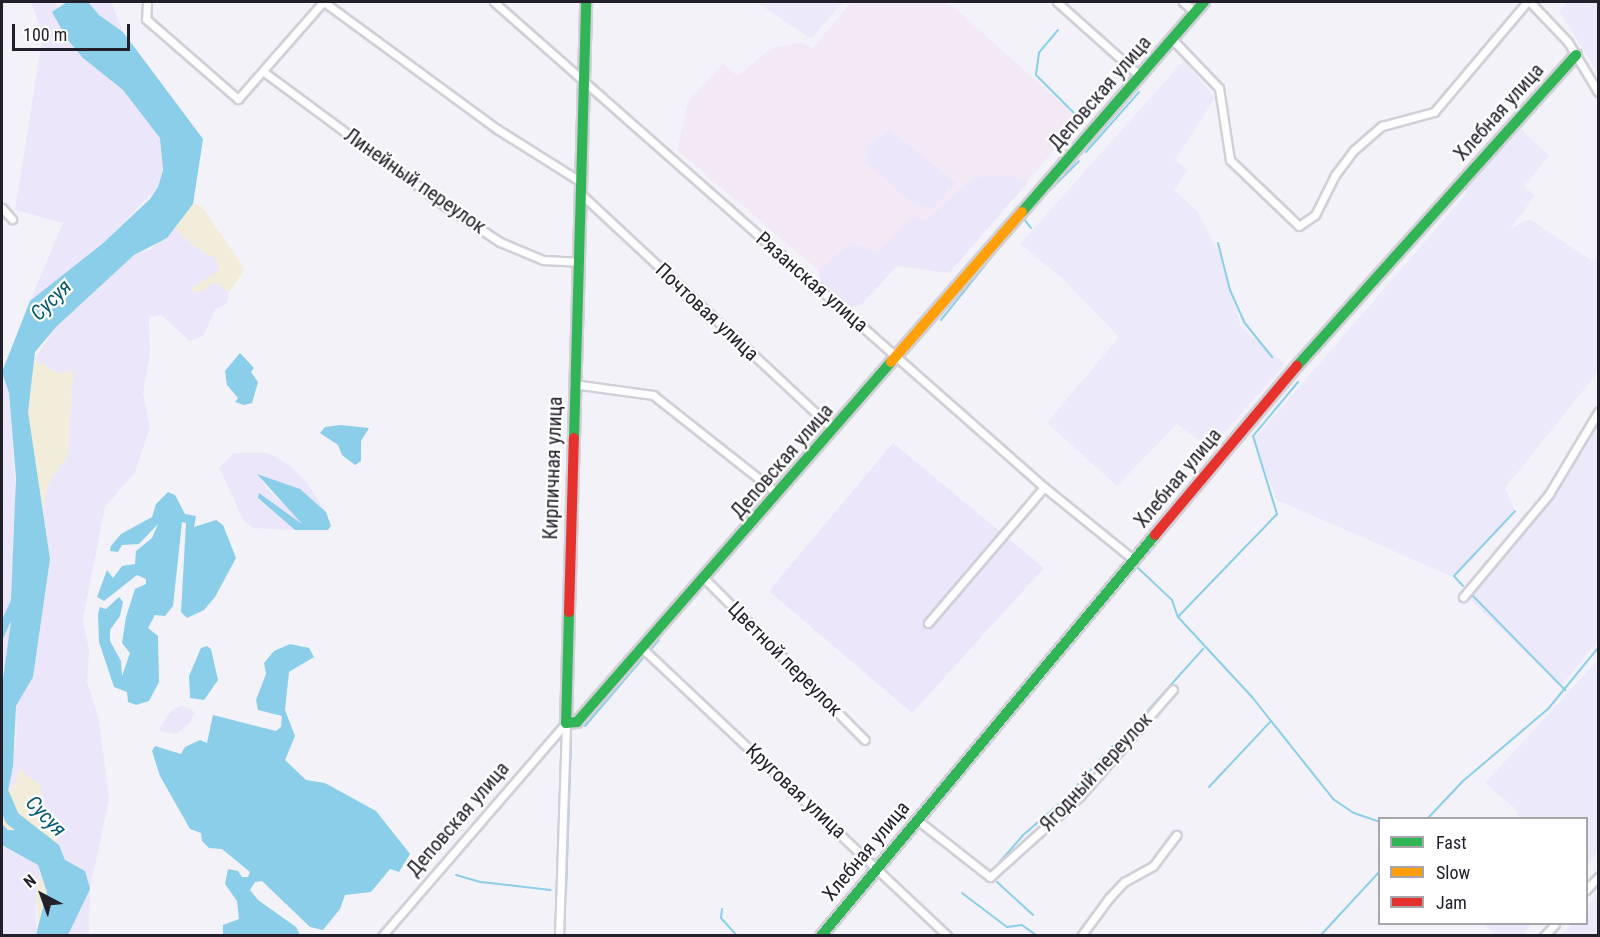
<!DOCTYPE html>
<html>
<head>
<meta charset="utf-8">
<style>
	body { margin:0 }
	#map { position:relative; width:1600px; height:937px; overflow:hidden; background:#f3f2f8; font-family:"Roboto Condensed",sans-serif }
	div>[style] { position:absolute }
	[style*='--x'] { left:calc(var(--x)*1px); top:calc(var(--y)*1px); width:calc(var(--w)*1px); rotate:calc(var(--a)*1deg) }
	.built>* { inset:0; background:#ece9fb }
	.education>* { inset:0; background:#f3e9f5 }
	.green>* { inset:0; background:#ebe6f9 }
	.sand>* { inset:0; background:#f2ecda }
	.water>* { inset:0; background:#8bcee9 }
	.stream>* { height:2px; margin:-1px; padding:0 1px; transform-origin:1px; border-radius:1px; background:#8bcee9 }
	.river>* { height:15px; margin:-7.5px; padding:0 7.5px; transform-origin:7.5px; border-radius:7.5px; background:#8bcee9 }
	.roads { filter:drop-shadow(2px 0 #d1cfd7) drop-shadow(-2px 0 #d1cfd7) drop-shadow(0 2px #d1cfd7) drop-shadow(0 -2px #d1cfd7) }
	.street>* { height:7px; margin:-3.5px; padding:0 3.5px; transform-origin:3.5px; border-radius:3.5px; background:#fdfdfe }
	.fast>* { height:10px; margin:-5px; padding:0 5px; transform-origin:5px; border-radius:5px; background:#30b455 }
	.slow>* { height:10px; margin:-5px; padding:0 5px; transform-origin:5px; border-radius:5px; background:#ff9f0a }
	.jam>* { height:10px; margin:-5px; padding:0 5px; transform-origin:5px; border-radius:5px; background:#e5322d }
	span { translate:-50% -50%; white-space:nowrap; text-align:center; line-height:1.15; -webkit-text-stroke:4.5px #fff; paint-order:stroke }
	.street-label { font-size:20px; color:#23202b }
	.water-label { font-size:21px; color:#035970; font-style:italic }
	.frame { position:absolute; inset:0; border:3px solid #23202b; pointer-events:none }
	.legend { position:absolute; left:1378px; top:817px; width:210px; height:108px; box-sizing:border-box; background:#fff; border:2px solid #a7a6aa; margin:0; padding:8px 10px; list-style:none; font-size:18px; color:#23202b }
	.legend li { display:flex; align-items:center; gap:12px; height:30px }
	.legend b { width:30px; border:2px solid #a7a6aa }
	.north { position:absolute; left:12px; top:865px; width:60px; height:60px; -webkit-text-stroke:4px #fff; paint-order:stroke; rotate:319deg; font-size:16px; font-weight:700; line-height:24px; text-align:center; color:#23202b }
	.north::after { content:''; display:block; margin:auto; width:21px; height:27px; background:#23202b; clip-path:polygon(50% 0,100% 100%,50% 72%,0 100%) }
	.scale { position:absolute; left:12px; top:24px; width:118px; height:27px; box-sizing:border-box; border:3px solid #23202b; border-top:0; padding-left:8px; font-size:18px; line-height:21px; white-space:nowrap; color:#23202b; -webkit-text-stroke:4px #fff; paint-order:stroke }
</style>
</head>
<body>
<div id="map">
	<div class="built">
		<div style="clip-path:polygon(756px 2px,843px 2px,811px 39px)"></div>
		<div style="clip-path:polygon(1567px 2px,1598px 2px,1598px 73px,1559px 11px)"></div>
		<div style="clip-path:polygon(1184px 60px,1215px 98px,1175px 160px,1188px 170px,1174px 190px,1198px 212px,1221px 257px,1241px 327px,1285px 364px,1210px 449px,1177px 424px,1117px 486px,1047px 423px,1119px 337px,1062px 278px,1020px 244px)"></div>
		<div style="clip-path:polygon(1520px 128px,1549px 156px,1524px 186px,1535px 196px,1510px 229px,1529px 219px,1592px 261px,1598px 255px,1598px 372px,1505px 488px,1516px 513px,1453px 577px,1277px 500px,1253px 440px,1467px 193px,1463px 189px)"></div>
		<div style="clip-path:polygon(1598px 414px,1598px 641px,1561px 686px,1469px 599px)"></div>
		<div style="clip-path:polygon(1598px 660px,1598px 851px,1587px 865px,1586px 818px,1518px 818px,1518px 811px,1485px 783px)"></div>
		<div style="clip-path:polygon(1598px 894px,1598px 935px,1561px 935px,1572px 924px,1586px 924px,1587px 907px)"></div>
		<div style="clip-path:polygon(1483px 924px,1532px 924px,1521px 936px,1496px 935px)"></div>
	</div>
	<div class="education">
		<div style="clip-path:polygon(851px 2px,948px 2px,1080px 120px,949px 273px,914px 245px,860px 306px,677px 150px,688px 102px,723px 63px,738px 76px,771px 48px,803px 42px,812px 49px)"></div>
	</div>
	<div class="green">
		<div style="clip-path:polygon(31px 2px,54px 2px,58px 8px,52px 12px,67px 39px,83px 58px,123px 90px,161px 139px,162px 172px,158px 187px,102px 244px,30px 301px,63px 223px,15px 210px,43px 35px)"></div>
		<div style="clip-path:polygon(88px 2px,111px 2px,123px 32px,99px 15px)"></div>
		<div style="clip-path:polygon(890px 130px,956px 183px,952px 188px,948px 185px,946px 195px,933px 208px,915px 206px,865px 161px,870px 143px)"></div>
		<div style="clip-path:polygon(1011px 176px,1028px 182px,949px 273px,897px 266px,860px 306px,847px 307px,822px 285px,818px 271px,851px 243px,878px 252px,912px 216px,926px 221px,974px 177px)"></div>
		<div style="clip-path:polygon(175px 228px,192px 245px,216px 259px,220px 270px,191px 289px,199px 293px,215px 282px,229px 292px,227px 303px,215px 310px,204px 335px,190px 341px,161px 315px,149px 317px,150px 355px,143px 393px,150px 427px,135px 472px,105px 507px,83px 619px,89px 651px,87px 682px,99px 720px,109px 799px,90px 889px,89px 935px,68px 935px,85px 871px,65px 860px,43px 806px,40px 785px,15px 784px,8px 791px,17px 731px,16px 706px,33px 677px,50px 559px,43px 509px,49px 482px,68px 456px,73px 371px,58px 373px,34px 360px,56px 327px,134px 255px,151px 249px)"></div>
		<div style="clip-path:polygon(2px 372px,9px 393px,16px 502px,11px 600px,2px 620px)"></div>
		<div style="clip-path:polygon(893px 443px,1044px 568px,912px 713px,769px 591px)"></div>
		<div style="clip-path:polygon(234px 453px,268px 453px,289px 465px,308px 484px,326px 512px,299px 489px,258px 474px,270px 492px,303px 522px,302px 525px,259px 494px,258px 499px,295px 530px,253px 528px,244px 521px,219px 468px)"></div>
		<div style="clip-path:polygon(10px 622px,8px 652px,2px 686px,2px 640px)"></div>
		<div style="clip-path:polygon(181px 705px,195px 712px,189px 724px,176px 734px,160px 731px,159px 728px,171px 711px)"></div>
		<div style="clip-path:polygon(2px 845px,38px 865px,41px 878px,36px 892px,36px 935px,2px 935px)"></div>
	</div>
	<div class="sand">
		<div style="clip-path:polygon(193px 204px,202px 207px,242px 265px,244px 271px,229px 292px,215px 282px,199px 293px,190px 290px,219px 270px,216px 259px,192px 245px,175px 228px)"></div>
		<div style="clip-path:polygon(34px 360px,58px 373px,73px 371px,68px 456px,49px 482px,43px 509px,32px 455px,28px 412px)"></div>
		<div style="clip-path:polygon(19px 769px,40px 785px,43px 806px,59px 845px,41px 831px,8px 830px,2px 824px,2px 797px,15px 784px)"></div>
		<div style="clip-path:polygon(40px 873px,47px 892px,39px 924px,36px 892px)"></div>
	</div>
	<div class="water">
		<div style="clip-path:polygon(67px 2px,88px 2px,99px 15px,123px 32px,203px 139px,193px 204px,167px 238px,134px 255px,56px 327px,35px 352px,28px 412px,50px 559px,33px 677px,16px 706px,13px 766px,8px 791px,2px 797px,2px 686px,11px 621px,2px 641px,2px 620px,11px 600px,16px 478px,9px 393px,2px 372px,30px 301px,102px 244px,150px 199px,158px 187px,163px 170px,160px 138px,123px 90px,83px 58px,67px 39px,52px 12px)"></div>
		<div style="clip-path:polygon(240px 353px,254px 368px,251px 372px,258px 382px,252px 403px,244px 405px,235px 402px,238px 398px,227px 385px,225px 371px)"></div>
		<div style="clip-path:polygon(341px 425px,369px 428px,361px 441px,361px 461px,355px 465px,342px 455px,338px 445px,320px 433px,325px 427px)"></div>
		<div style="clip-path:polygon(257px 474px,300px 489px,326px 512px,331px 526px,328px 530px,295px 530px,258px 498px,259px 493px,302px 524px)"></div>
		<div style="clip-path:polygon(168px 492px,175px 495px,185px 514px,196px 516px,194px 527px,216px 520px,223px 525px,236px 558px,215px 597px,204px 610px,187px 618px,181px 612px,186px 523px,182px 522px,173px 606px,165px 616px,155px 615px,148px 628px,158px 636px,159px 682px,149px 701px,136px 705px,128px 702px,127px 692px,114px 687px,99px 642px,98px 614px,100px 607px,106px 609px,119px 597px,123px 602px,120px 616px,110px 630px,110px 641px,121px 661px,122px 676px,130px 653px,122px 643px,126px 617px,135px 589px,146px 584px,146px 579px,137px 575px,104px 601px,97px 597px,107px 570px,113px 578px,122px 566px,135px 564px,136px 551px,152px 538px,158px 524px,139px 544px,122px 545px,118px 552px,110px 551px,111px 546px,121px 534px,152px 517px,156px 504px)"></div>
		<div style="clip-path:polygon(290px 644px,309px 648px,314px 657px,289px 672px,285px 710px,295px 736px,285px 760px,306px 780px,325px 783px,376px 811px,410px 854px,399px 872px,390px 869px,371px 892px,345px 895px,340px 909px,323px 930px,310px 927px,262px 881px,255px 882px,250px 890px,258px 900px,296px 927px,300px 935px,223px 935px,223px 925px,239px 919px,237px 901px,225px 884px,228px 869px,238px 871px,242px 877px,248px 877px,250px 872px,222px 849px,209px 848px,202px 841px,201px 833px,190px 829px,160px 776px,152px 751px,155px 746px,181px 754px,185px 747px,200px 740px,207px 743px,213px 715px,276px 731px,281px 727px,282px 716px,258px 710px,256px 700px,266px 674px,264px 663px,274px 651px)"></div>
		<div style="clip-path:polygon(207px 646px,211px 649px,218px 680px,204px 700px,190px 698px,189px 676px,201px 648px)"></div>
		<div style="clip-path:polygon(2px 824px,8px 830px,41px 831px,59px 845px,65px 860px,85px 871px,90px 889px,68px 935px,36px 935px,47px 892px,38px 865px,2px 845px)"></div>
	</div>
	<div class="stream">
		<div style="--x:1058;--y:30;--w:30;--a:130"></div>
		<div style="--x:1039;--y:53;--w:22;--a:98"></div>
		<div style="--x:1036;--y:75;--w:68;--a:45"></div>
		<div style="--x:1086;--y:152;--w:80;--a:-48.5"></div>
		<div style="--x:1047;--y:193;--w:45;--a:-45"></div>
		<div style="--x:1031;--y:228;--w:11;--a:-128"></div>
		<div style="--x:1024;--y:219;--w:25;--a:-48"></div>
		<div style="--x:1218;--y:243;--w:49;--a:75.7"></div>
		<div style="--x:1230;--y:290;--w:35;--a:66"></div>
		<div style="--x:1244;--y:322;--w:45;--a:51.3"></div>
		<div style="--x:941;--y:320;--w:117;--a:-51.3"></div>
		<div style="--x:1298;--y:382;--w:70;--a:129.8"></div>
		<div style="--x:1253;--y:436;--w:82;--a:72.9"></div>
		<div style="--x:1277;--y:514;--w:143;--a:133.9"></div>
		<div style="--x:1178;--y:617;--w:109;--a:47.2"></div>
		<div style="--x:1252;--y:697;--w:130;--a:51.5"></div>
		<div style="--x:1333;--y:799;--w:25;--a:34"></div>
		<div style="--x:1354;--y:813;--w:28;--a:19"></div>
		<div style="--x:1136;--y:566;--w:50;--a:43.4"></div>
		<div style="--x:1172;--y:600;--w:18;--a:71"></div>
		<div style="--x:1463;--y:586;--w:13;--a:-132"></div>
		<div style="--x:1454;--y:576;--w:89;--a:-46.8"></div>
		<div style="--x:1473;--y:596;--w:132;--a:45.6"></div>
		<div style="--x:651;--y:649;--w:12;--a:-48"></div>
		<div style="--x:585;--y:726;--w:89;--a:-49.5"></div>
		<div style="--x:1133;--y:727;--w:105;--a:-48.1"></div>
		<div style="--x:1112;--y:747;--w:20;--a:-45"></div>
		<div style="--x:1209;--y:787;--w:89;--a:-46.8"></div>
		<div style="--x:1066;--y:797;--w:59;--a:-47.7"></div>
		<div style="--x:1428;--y:818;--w:51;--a:-46.6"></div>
		<div style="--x:1463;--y:781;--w:111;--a:-40.3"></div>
		<div style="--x:1548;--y:709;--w:79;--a:-50.7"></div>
		<div style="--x:998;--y:864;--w:37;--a:-49"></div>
		<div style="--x:1022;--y:836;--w:49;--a:-40.9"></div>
		<div style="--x:456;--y:875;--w:26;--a:16"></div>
		<div style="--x:481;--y:882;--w:70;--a:6.5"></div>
		<div style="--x:997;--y:882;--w:49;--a:42.5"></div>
		<div style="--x:962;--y:893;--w:56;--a:37.1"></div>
		<div style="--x:1007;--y:927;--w:15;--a:-8"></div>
		<div style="--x:1022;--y:925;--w:19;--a:36"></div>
		<div style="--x:566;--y:894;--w:152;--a:-88.1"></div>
		<div style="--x:722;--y:909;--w:9;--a:96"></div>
		<div style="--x:721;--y:918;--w:24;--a:48"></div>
		<div style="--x:564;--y:936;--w:37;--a:-88"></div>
		<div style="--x:1320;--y:936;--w:88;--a:-47.3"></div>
	</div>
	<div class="river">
		<div style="--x:2;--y:795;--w:25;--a:67"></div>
		<div style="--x:12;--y:818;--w:41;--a:38"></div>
	</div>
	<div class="roads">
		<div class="street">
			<div style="--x:147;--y:2;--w:17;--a:93"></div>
			<div style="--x:146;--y:19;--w:122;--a:41"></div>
			<div style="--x:238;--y:99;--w:129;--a:-48.8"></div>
			<div style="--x:324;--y:2;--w:215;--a:36.3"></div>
			<div style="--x:497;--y:129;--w:99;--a:32.2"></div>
			<div style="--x:494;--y:2;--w:733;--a:41.41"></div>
			<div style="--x:1044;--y:487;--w:114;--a:39"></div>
			<div style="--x:1057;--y:2;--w:111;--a:41.7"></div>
			<div style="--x:1183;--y:2;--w:16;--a:40"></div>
			<div style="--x:1530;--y:2;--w:55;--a:46.5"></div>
			<div style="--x:1568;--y:42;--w:58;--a:59"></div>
			<div style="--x:1172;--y:39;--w:68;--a:46.2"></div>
			<div style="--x:1219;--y:88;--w:73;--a:81.3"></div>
			<div style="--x:1230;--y:160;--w:95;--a:43.7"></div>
			<div style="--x:1299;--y:226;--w:19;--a:-35"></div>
			<div style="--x:1315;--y:215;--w:45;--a:-63.4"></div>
			<div style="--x:1335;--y:175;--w:31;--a:-53"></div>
			<div style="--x:1354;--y:150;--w:37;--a:-41"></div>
			<div style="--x:1382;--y:126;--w:54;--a:-15.1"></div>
			<div style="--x:1434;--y:112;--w:144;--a:-49.8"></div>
			<div style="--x:264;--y:72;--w:224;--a:36.5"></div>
			<div style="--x:444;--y:205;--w:67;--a:33.5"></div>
			<div style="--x:500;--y:242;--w:47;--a:22.7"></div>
			<div style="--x:543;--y:260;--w:35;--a:3"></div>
			<div style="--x:581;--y:194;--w:345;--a:43"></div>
			<div style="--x:2;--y:208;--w:15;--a:48"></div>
			<div style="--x:573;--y:384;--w:81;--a:7.8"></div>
			<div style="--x:653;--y:395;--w:158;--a:38.3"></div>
			<div style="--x:704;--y:578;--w:228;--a:45.2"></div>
			<div style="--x:1463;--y:597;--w:134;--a:-50.1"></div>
			<div style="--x:1549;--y:494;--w:96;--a:-59.1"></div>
			<div style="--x:928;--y:623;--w:179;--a:-49.5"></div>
			<div style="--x:642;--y:648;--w:420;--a:43.3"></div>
			<div style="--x:916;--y:819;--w:94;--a:38.1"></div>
			<div style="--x:990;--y:877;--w:122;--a:-42"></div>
			<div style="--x:1081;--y:795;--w:140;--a:-49"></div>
			<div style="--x:1586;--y:890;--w:18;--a:-47"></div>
			<div style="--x:382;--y:936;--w:281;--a:-49.2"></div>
			<div style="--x:559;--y:936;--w:213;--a:-88.1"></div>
			<div style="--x:1081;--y:936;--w:47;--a:-53.6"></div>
			<div style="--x:1109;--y:898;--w:22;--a:-47"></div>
			<div style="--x:1124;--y:882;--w:33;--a:-29"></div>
			<div style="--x:1153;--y:866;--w:39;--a:-53"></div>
			<div style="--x:1544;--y:936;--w:16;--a:-47"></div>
		</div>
		<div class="fast">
			<div style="--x:1022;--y:212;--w:278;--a:-49.1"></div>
			<div style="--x:1297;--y:366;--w:418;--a:-48.1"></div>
			<div style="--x:574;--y:438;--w:436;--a:-88.4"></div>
			<div style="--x:569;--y:612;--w:111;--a:91.5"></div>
			<div style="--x:566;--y:723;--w:11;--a:-5"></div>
			<div style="--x:577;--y:722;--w:478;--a:-48.9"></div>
			<div style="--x:821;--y:936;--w:522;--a:-50.21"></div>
		</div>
		<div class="slow">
			<div style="--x:891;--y:362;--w:199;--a:-48.9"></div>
		</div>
		<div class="jam">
			<div style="--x:1155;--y:535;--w:221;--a:-50"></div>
			<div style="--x:569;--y:612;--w:174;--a:-88.4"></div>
		</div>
	</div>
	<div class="street-label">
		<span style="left:1100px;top:93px;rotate:-49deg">Деповская улица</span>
		<span style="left:1499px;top:112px;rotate:-48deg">Хлебная улица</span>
		<span style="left:415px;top:181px;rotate:35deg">Линейный переулок</span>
		<span style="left:812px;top:282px;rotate:41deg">Рязанская улица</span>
		<span style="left:707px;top:312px;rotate:43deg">Почтовая улица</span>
		<span style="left:782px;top:461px;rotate:-49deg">Деповская улица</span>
		<span style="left:553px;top:468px;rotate:-88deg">Кирпичная улица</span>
		<span style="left:1178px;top:478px;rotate:-50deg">Хлебная улица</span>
		<span style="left:785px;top:659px;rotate:45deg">Цветной переулок</span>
		<span style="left:1096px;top:772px;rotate:-47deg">Ягодный переулок</span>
		<span style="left:796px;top:791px;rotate:43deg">Круговая улица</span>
		<span style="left:458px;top:819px;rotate:-49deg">Деповская улица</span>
		<span style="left:866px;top:851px;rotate:-50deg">Хлебная улица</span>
	</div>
	<div class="water-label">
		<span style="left:51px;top:300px;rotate:-45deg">Сусуя</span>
		<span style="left:46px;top:816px;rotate:46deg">Сусуя</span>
	</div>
	<div class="frame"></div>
	<ul class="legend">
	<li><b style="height:8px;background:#30b455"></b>Fast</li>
	<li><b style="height:8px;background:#ff9f0a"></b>Slow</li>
	<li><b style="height:8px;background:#e5322d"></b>Jam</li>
	</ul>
	<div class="north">N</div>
	<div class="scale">100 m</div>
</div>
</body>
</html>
